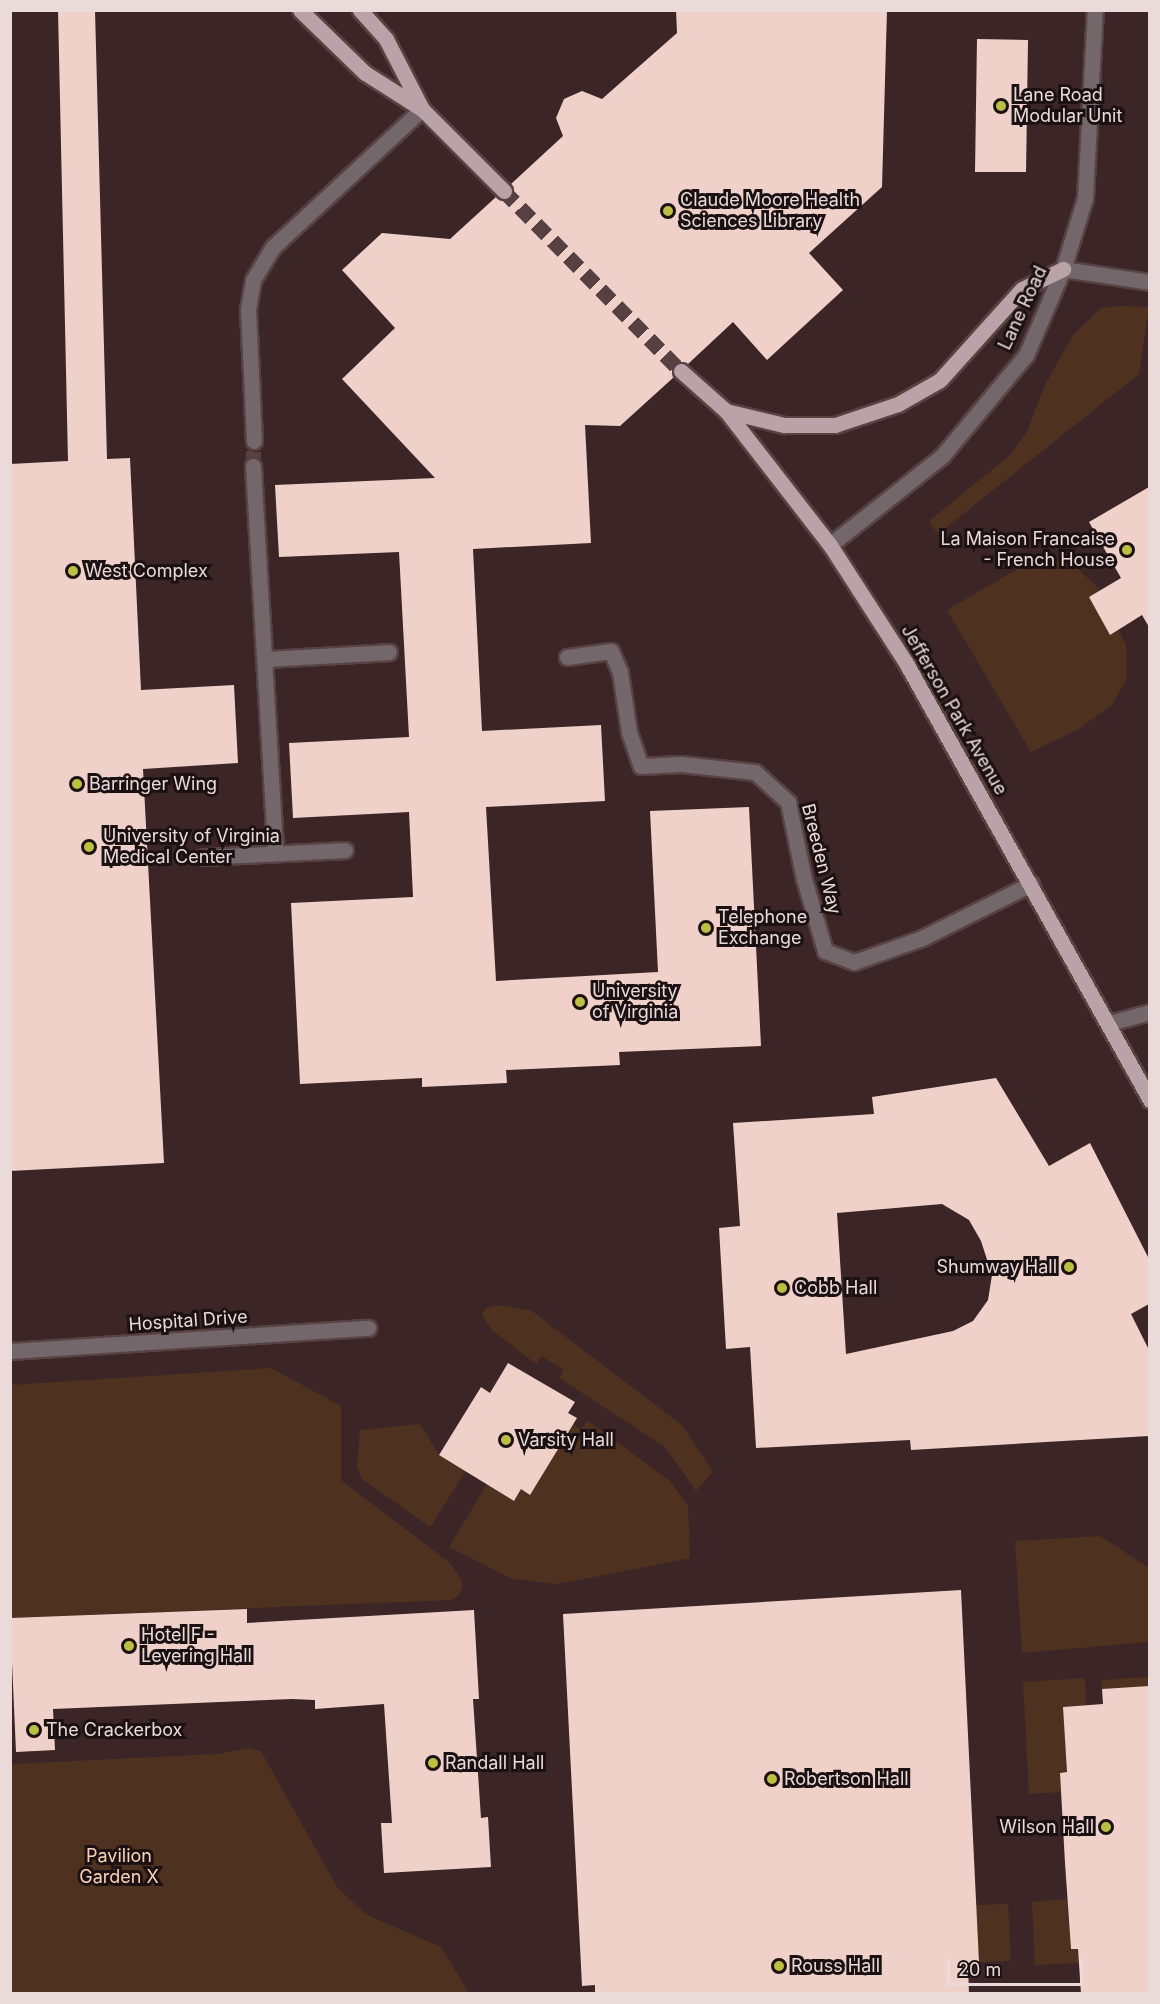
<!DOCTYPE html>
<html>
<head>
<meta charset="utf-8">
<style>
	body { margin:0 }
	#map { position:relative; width:1160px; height:2004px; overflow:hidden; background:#3c2526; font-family:Inter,sans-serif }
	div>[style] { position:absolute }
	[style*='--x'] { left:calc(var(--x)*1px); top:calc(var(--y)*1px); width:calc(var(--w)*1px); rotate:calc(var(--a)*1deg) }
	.green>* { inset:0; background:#4e321f }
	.building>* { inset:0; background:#efd1c9 }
	.minor-tunnel>* { height:15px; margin-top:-7.5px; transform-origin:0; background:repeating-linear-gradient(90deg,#564041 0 15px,transparent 0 23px) }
	.major-tunnel>* { height:15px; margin-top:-7.5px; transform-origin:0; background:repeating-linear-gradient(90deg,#564041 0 15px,transparent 0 23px) }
	.roads { filter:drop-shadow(2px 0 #584243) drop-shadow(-2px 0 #584243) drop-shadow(0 2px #584243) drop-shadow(0 -2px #584243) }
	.minor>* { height:15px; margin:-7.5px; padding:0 7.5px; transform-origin:7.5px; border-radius:7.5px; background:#73676b }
	.major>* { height:15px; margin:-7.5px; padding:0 7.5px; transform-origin:7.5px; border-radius:7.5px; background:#baa2a9 }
	.dots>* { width:16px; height:16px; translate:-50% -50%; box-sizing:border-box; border:3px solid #1c1112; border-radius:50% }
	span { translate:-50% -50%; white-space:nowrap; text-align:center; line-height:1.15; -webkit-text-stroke:6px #1c1112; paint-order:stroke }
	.poi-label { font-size:18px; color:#eadada }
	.left { translate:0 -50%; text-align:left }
	.right { translate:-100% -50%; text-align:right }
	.street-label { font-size:18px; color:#eadada }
	.park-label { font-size:18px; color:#fcd2b7 }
	.frame { position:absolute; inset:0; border:12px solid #eadada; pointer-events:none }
	.scale { position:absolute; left:947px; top:1959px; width:136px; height:27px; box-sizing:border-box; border:3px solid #eadada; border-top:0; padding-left:8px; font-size:18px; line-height:21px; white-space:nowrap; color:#eadada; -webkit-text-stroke:4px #1c1112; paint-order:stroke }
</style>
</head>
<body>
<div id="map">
	<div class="green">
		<div style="clip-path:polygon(1121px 306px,1149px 307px,1139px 374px,938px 534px,929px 521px,1009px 456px,1027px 432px,1044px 387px,1073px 335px,1101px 308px)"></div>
		<div style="clip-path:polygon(1040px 556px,1074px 565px,1100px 590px,1126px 645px,1127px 678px,1112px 705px,1077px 730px,1031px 752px,947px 610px)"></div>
		<div style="clip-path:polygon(499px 1305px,532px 1311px,683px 1426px,713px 1472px,696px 1491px,665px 1447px,559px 1378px,564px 1370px,541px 1356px,536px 1364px,493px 1331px,482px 1315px,486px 1308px)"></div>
		<div style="clip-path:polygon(271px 1368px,341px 1406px,341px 1480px,450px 1563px,463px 1583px,459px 1595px,451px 1600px,11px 1618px,11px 1385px)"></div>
		<div style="clip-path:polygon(588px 1421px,670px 1481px,688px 1506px,690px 1558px,558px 1584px,512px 1579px,449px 1547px,487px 1484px,514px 1501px,521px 1489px,530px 1494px,573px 1424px,580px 1430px)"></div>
		<div style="clip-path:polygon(420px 1424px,439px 1455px,466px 1471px,430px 1527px,362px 1479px,357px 1466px,360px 1430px)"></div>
		<div style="clip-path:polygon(1100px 1536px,1149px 1568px,1149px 1642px,1022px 1653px,1015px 1541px)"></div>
		<div style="clip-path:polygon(1149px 1677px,1149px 1686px,1102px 1689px,1101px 1680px)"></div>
		<div style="clip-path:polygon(1085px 1678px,1086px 1705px,1063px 1707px,1067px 1772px,1060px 1773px,1061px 1792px,1029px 1794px,1023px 1682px)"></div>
		<div style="clip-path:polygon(249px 1748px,261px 1751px,337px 1887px,367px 1915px,441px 1947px,469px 1993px,11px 1993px,11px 1764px,217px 1754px)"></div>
		<div style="clip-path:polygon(1067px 1899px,1071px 1949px,1077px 1949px,1079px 1963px,1035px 1965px,1032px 1902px)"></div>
		<div style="clip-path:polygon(1008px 1904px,1011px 1961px,979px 1962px,976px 1905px)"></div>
	</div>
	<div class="building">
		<div style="clip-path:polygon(58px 10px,95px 10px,107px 459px,130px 458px,141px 690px,234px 685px,238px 763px,143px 769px,164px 1163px,10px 1171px,10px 464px,68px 461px)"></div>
		<div style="clip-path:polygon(676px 10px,887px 10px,882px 187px,809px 253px,843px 290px,767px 360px,733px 322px,688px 364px,674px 364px,674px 377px,620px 426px,585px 425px,591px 543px,473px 549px,482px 731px,601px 725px,605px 801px,486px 807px,496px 981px,658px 972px,650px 811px,749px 807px,761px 1046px,619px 1052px,620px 1065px,506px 1070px,507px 1083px,422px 1087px,422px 1078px,300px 1084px,291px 903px,413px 897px,409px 812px,293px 818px,289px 743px,409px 737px,399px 552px,279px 557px,275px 485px,435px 478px,342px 379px,395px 328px,342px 270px,382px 233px,450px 239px,496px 197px,510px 198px,511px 184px,563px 136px,556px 118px,564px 99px,582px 91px,602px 99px,677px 33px)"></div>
		<div style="clip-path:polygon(977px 39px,1028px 40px,1026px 172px,975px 172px)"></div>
		<div style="clip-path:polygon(1149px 487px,1149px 627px,1142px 615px,1110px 635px,1089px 597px,1121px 578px,1089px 522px)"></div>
		<div style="clip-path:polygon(evenodd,996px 1078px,1049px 1166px,1090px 1143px,1149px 1259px,1149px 1304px,1131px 1314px,1149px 1350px,1149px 1436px,911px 1450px,910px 1440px,756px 1448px,750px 1347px,726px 1349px,719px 1228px,740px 1226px,733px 1123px,874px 1114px,872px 1097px,996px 1078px,942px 1204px,969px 1220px,981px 1241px,992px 1275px,988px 1300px,973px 1321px,953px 1331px,846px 1354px,837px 1213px,942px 1204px)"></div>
		<div style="clip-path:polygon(508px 1363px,575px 1402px,568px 1413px,577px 1418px,530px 1495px,521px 1489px,514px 1501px,439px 1455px,481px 1387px,490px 1393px)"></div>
		<div style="clip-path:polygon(961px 1590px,979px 1962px,968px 1963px,969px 1994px,595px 1994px,595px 1985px,582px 1986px,563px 1614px)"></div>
		<div style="clip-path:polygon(247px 1609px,247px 1623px,474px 1610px,479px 1699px,473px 1699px,481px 1818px,488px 1817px,491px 1867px,384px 1873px,381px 1823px,392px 1823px,384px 1704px,315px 1709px,315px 1700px,292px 1699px,53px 1709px,55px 1750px,16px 1752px,10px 1618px)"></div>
		<div style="clip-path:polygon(1149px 1686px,1149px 1994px,1081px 1994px,1078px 1949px,1071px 1949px,1065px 1863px,1060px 1773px,1067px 1772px,1063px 1707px,1103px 1704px,1102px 1689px)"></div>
	</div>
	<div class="minor-tunnel">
		<div style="--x:253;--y:466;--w:25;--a:-88"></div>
	</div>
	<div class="major-tunnel">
		<div style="--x:504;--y:191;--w:252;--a:45.5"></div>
	</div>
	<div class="roads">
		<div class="minor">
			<div style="--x:1063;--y:269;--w:88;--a:8.5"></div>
			<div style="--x:254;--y:441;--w:132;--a:-92.6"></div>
			<div style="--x:248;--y:309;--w:29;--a:-80"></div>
			<div style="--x:253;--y:280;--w:39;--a:-59"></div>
			<div style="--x:273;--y:247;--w:203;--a:-42.8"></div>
			<div style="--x:253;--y:466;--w:388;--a:86.7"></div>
			<div style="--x:830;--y:545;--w:143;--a:-38.5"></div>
			<div style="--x:942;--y:456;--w:131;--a:-50.3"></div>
			<div style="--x:1026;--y:355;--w:94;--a:-66.7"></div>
			<div style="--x:1063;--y:269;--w:74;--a:-72.8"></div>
			<div style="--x:1085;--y:198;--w:188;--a:-87"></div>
			<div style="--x:567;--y:657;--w:44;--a:-7.8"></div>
			<div style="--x:611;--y:651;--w:23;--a:67"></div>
			<div style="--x:620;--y:672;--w:61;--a:81.5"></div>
			<div style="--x:629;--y:732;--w:36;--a:71"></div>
			<div style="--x:641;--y:766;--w:40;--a:-2.9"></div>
			<div style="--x:681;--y:764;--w:74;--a:6.2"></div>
			<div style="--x:755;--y:772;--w:45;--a:42.3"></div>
			<div style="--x:788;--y:802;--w:79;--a:78.3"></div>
			<div style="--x:804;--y:879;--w:75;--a:73.7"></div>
			<div style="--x:825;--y:951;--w:31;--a:21"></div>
			<div style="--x:854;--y:962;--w:72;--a:-19.4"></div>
			<div style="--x:922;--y:938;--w:122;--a:-26.4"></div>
			<div style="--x:265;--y:659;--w:124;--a:-3.2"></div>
			<div style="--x:203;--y:857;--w:142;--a:-2.8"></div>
			<div style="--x:1109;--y:1023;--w:42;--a:-15"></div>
			<div style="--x:10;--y:1351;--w:359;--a:-3.7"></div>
		</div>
		<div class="major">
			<div style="--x:300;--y:10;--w:91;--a:44.1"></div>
			<div style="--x:365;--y:73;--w:67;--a:32.3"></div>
			<div style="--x:422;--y:109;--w:116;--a:45"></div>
			<div style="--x:360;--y:10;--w:39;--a:48"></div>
			<div style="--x:386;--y:39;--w:79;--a:62.8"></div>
			<div style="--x:681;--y:371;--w:60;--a:41.6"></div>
			<div style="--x:726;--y:411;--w:170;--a:52.2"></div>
			<div style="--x:830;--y:545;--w:140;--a:57.2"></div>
			<div style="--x:906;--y:663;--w:501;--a:60.82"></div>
			<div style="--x:726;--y:411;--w:60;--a:13.6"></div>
			<div style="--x:784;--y:425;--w:51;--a:0"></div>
			<div style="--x:835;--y:425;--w:66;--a:-18.4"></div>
			<div style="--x:898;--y:404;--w:48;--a:-29.7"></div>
			<div style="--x:940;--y:380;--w:122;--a:-48"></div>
			<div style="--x:1022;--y:289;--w:46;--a:-26"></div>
		</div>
	</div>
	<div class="dots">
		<div style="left:1001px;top:106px;background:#bdbf43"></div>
		<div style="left:668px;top:211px;background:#bdbf43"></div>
		<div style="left:1127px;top:550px;background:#bdbf43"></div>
		<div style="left:73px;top:571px;background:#bdbf43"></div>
		<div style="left:77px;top:784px;background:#bdbf43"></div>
		<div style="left:89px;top:847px;background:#bdbf43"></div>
		<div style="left:706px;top:928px;background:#bdbf43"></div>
		<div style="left:580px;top:1002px;background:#bdbf43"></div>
		<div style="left:1069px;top:1267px;background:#bdbf43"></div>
		<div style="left:782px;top:1288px;background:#bdbf43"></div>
		<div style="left:506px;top:1440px;background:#bdbf43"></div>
		<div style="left:129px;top:1646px;background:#bdbf43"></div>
		<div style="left:34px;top:1730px;background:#bdbf43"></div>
		<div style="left:433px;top:1763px;background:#bdbf43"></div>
		<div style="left:772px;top:1779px;background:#bdbf43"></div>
		<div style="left:1106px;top:1827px;background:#bdbf43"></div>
		<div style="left:779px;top:1966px;background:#bdbf43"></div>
	</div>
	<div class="poi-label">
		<span class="left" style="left:1013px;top:106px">Lane Road<br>Modular Unit</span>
		<span class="left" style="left:680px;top:211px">Claude Moore Health<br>Sciences Library</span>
		<span class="right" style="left:1115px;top:550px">La Maison Francaise<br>- French House</span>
		<span class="left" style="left:85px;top:571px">West Complex</span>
		<span class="left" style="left:89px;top:784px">Barringer Wing</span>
		<span class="left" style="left:103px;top:847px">University of Virginia<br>Medical Center</span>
		<span class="left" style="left:718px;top:928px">Telephone<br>Exchange</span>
		<span class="left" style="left:592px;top:1002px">University<br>of Virginia</span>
		<span class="right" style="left:1057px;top:1267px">Shumway Hall</span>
		<span class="left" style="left:794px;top:1288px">Cobb Hall</span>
		<span class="left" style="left:518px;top:1440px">Varsity Hall</span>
		<span class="left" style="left:141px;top:1646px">Hotel F -<br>Levering Hall</span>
		<span class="left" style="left:46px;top:1730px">The Crackerbox</span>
		<span class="left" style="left:445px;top:1763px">Randall Hall</span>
		<span class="left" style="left:784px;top:1779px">Robertson Hall</span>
		<span class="right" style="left:1094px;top:1827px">Wilson Hall</span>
		<span class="left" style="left:791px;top:1966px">Rouss Hall</span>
	</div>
	<div class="street-label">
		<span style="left:1023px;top:308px;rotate:-65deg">Lane Road</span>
		<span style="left:954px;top:710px;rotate:60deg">Jefferson Park Avenue</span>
		<span style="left:821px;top:859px;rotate:76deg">Breeden Way</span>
		<span style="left:188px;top:1321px;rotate:-4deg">Hospital Drive</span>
	</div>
	<div class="park-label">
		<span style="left:119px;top:1867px">Pavilion<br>Garden X</span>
	</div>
	<div class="frame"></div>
	<div class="scale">20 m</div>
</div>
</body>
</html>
